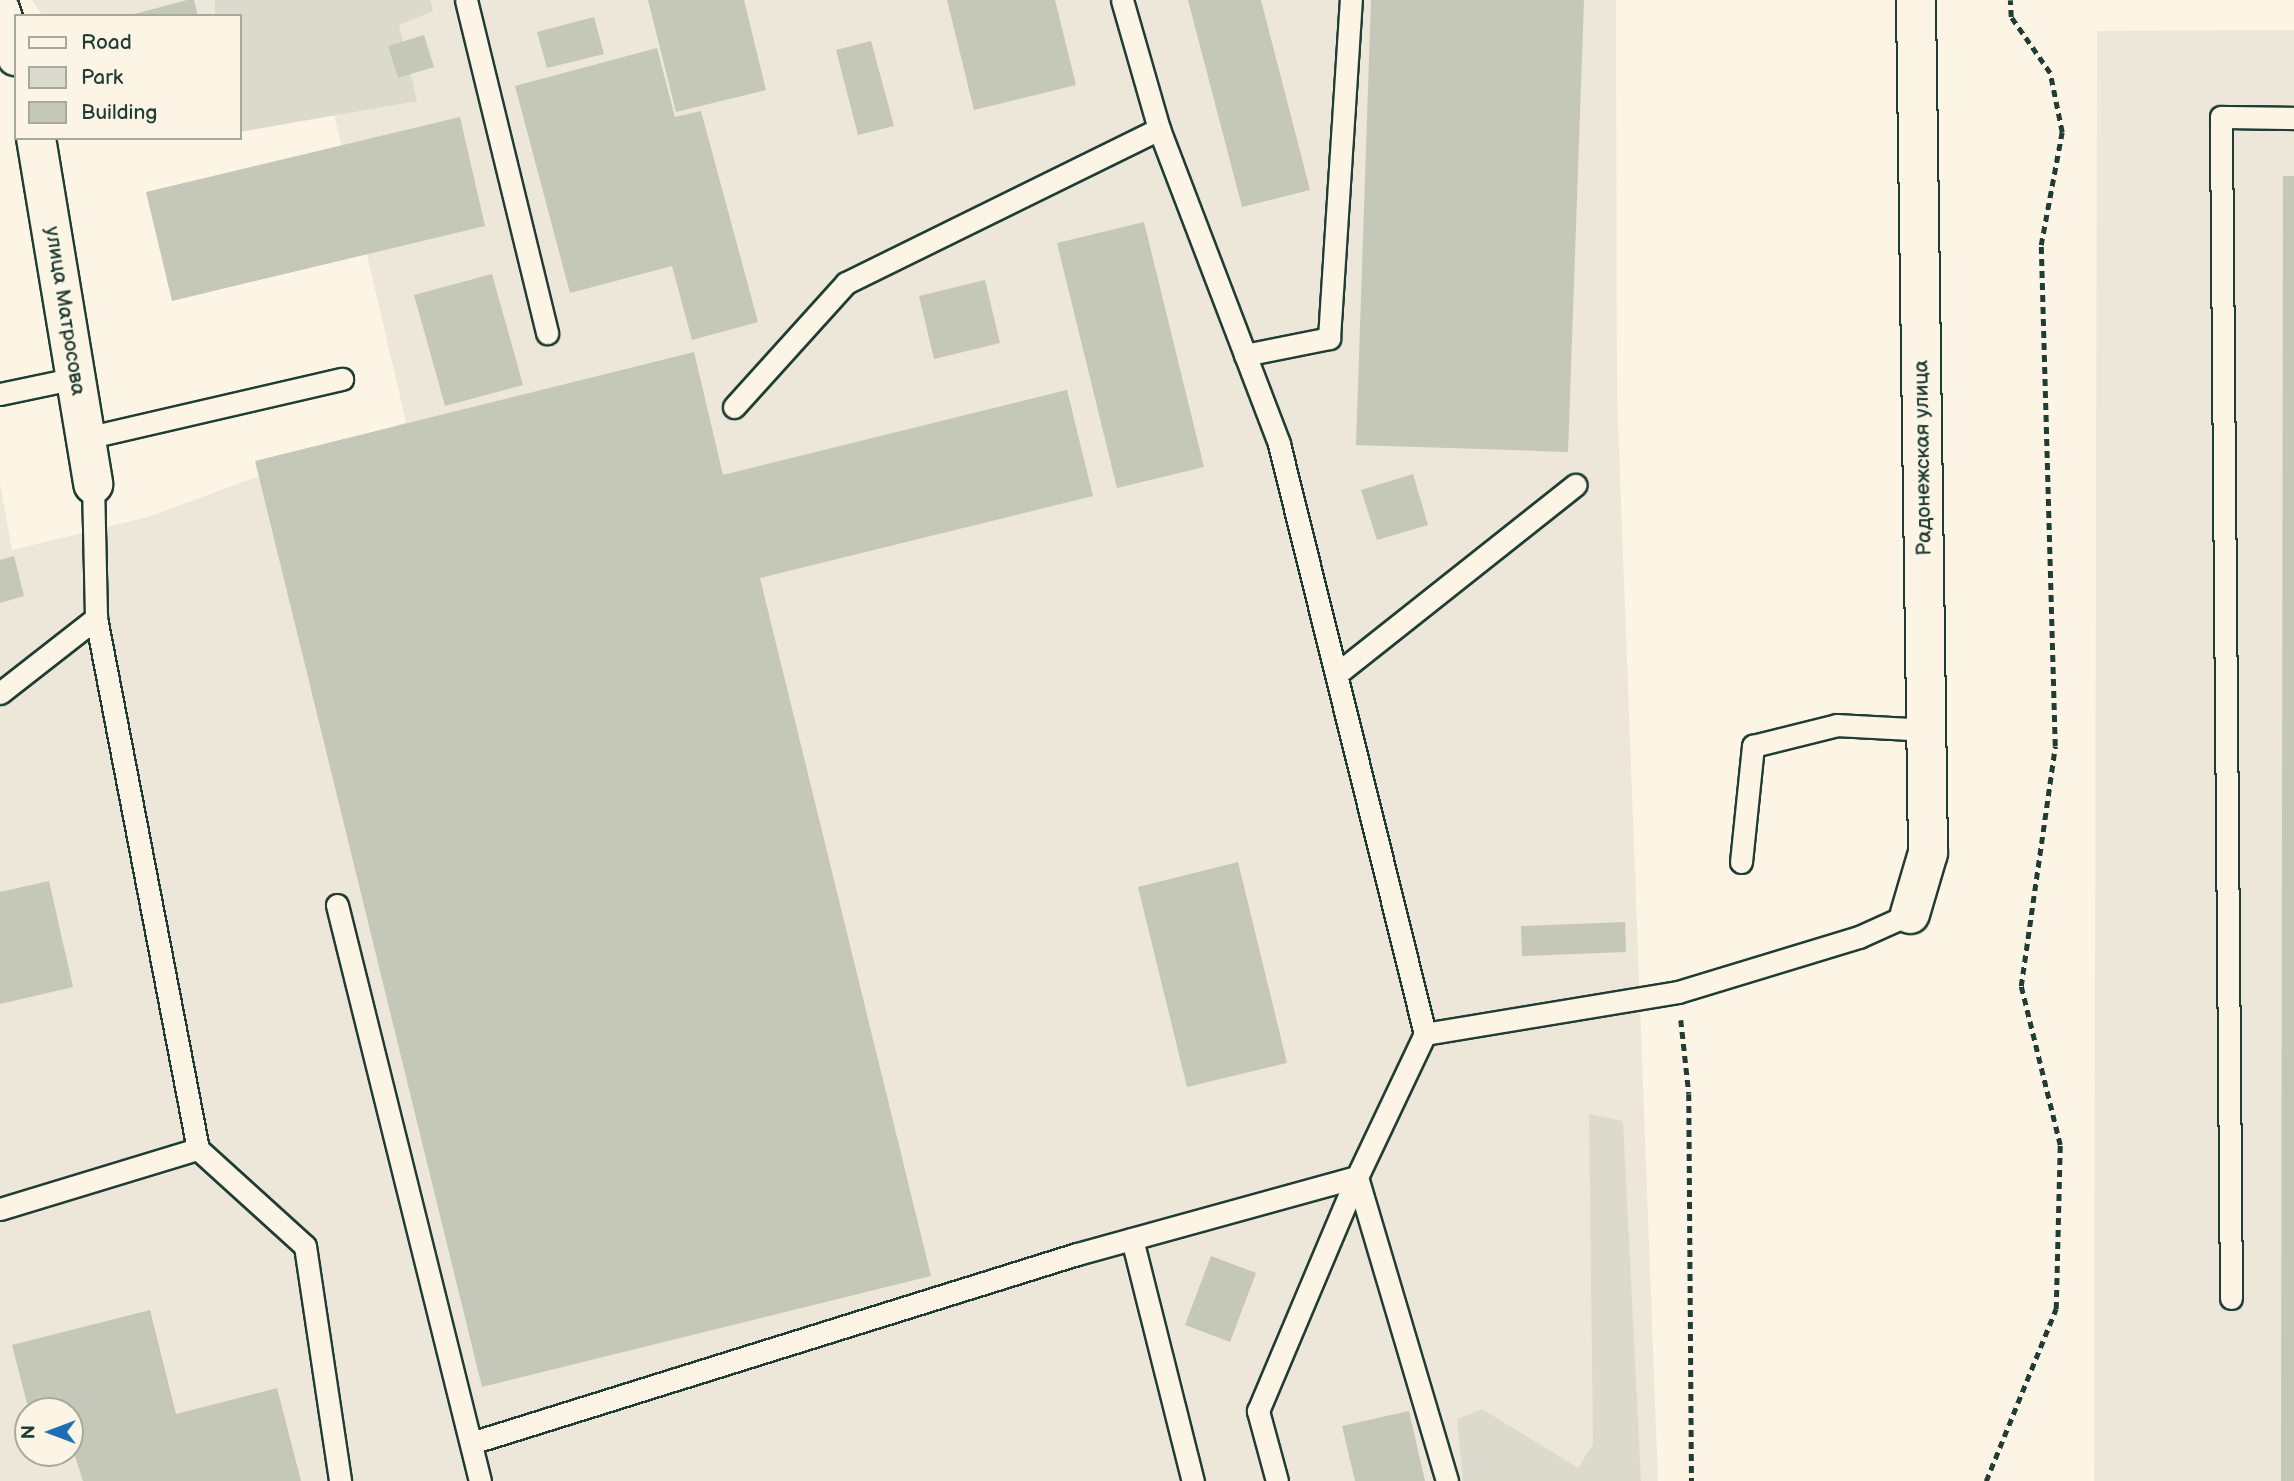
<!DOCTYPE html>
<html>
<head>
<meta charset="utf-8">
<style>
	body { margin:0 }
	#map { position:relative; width:2294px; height:1481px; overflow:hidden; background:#fcf5e5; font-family:"Balsamiq Sans",sans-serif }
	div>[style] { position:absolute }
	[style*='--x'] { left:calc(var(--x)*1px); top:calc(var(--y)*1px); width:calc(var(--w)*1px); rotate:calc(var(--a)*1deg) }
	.built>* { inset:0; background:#ece7d8 }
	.green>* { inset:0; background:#dcdacc }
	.building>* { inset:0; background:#c5c7b9 }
	.path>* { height:4.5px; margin-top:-2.25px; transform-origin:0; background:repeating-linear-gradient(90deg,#1f3d34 0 7px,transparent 0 12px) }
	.roads { filter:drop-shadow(2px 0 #1f3d34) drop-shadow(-2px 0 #1f3d34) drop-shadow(0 2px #1f3d34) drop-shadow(0 -2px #1f3d34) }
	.service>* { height:21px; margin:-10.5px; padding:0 10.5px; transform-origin:10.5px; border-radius:10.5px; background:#fcf5e5 }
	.minor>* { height:38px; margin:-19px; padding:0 19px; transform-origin:19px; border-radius:19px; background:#fcf5e5 }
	span { translate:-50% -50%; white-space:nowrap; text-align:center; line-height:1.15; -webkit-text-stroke:7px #fcf5e5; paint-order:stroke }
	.street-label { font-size:21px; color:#1f3d34 }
	.legend { position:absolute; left:14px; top:14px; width:228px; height:126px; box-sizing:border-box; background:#fcf5e5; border:2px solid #a4ab9e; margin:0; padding:9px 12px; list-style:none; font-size:21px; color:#1f3d34 }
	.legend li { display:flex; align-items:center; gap:14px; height:35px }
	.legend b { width:35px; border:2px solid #a4ab9e }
	.north { position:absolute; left:14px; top:1397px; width:70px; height:70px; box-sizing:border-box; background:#fcf5e5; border:2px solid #a4ab9e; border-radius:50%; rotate:270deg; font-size:19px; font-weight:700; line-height:28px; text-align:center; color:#1f3d34 }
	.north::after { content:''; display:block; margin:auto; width:24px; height:32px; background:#1f6fb2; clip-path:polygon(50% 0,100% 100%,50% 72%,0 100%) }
</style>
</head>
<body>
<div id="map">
	<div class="built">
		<div style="clip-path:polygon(evenodd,32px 0,1616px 0,1617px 395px,1658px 1481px,0 1481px,0 483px,12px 550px,148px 517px,406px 422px,309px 7px,240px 16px,43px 16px,32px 0,28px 1411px,70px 1411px,70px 1453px,28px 1453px,28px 1411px)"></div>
		<div style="clip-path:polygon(2294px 30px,2294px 1481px,2094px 1481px,2097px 31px)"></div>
	</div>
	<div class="green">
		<div style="clip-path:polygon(215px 0,430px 0,433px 11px,399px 25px,417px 101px,240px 132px,240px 16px,215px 16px)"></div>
		<div style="clip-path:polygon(1589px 1114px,1623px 1121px,1641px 1481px,1463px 1481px,1457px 1419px,1482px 1409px,1578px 1468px,1593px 1444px)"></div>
	</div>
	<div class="building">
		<div style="clip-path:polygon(194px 0,198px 16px,127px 16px,187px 0)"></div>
		<div style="clip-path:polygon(648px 0,744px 0,766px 90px,676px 112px)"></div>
		<div style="clip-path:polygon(947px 0,1055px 0,1076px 85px,974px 110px)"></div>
		<div style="clip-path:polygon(1188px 0,1261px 0,1310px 190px,1242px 207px)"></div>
		<div style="clip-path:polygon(1371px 0,1584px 0,1568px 452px,1356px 445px)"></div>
		<div style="clip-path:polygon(594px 17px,604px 54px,547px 68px,537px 32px)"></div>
		<div style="clip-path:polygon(424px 35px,434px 67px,398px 78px,388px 46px)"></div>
		<div style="clip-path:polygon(871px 41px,894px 126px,858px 135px,836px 50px)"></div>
		<div style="clip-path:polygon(657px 48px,675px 117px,701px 111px,758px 322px,692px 340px,672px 266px,570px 293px,515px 86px)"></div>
		<div style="clip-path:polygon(460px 117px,485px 226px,172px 301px,146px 192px)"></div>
		<div style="clip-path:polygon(2283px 176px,2294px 176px,2294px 1481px,2281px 1481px)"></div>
		<div style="clip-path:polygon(1144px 222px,1204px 467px,1117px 488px,1057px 243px)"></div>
		<div style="clip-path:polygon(492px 274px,523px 385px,445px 406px,414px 295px)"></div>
		<div style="clip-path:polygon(985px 280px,1000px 343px,934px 359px,919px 296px)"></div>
		<div style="clip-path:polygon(694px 352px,723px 475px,1067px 390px,1093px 496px,760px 578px,931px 1276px,482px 1387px,255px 461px)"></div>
		<div style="clip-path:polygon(1413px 474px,1428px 525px,1377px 540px,1361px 490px)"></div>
		<div style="clip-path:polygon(14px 556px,24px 596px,0 603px,0 560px)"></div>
		<div style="clip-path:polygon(1238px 862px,1287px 1063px,1187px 1087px,1138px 887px)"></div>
		<div style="clip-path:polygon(49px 881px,73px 987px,0 1004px,0 892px)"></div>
		<div style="clip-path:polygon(1625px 922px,1626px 952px,1522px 956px,1521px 926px)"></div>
		<div style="clip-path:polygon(1211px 1256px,1256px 1273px,1230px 1342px,1185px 1325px)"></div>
		<div style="clip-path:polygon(150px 1310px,176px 1414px,277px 1388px,301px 1481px,83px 1481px,70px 1441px,70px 1411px,29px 1411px,12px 1345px)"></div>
		<div style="clip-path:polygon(1409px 1411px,1425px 1481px,1355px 1481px,1342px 1426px)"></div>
	</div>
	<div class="path">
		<div style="--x:1681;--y:1020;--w:74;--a:83.8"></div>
		<div style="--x:1689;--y:1094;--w:387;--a:89.6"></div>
		<div style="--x:1986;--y:1481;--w:186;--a:-67.9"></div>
		<div style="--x:2056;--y:1309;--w:164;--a:-88.6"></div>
		<div style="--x:2060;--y:1145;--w:164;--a:-103.8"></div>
		<div style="--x:2021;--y:986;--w:242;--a:-81.9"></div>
		<div style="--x:2055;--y:746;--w:501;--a:-91.6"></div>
		<div style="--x:2041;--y:245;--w:115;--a:-79.5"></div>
		<div style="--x:2062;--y:132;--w:60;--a:-101.5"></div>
		<div style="--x:2050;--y:73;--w:68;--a:-124.9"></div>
		<div style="--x:2011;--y:17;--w:17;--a:-93"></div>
	</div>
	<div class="roads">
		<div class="service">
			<div style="--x:466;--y:0;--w:343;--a:76.3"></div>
			<div style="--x:1122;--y:0;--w:134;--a:74"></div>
			<div style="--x:1159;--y:129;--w:337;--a:69.1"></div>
			<div style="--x:1279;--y:444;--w:608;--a:76.1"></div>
			<div style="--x:1245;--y:355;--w:86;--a:-11.4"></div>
			<div style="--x:1329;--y:338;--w:339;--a:-86.3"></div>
			<div style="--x:0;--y:394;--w:78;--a:-11.9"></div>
			<div style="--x:734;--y:407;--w:167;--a:-47.9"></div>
			<div style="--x:846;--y:283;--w:349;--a:-26.2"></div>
			<div style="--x:86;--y:438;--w:263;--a:-13"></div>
			<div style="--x:93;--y:484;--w:134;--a:88.7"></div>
			<div style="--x:96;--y:618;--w:541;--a:79.13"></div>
			<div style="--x:198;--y:1149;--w:144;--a:42.2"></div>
			<div style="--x:305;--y:1246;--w:238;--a:81.5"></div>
			<div style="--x:1338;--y:673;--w:303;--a:-38.4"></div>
			<div style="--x:0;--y:693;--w:122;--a:-38"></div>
			<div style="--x:1741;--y:862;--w:117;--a:-84.1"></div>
			<div style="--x:1753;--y:746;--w:87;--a:-14"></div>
			<div style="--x:1837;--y:725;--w:91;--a:3.1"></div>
			<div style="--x:337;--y:905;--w:593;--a:76.06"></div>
			<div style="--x:1357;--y:1177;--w:317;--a:73.5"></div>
			<div style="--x:0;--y:1209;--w:207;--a:-16.9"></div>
			<div style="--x:1132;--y:1239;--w:250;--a:75.9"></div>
			<div style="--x:2231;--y:1298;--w:1181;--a:-90.49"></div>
			<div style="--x:2221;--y:117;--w:73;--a:0.8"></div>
			<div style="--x:471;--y:1443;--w:635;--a:-17.32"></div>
			<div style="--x:1077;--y:1254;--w:290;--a:-15.4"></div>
			<div style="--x:1357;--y:1177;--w:158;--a:-64.6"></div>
			<div style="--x:1425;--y:1034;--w:256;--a:-9.4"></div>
			<div style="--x:1678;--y:992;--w:189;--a:-16.9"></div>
			<div style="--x:1859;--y:937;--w:56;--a:-24.3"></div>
			<div style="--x:1277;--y:1481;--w:73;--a:-105.2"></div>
			<div style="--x:1258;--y:1411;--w:254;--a:-67.1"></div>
		</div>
		<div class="minor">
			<div style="--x:0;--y:10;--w:49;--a:70.8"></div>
			<div style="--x:36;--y:138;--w:351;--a:80.6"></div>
			<div style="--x:1910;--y:914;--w:64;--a:-73.6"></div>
			<div style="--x:1928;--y:853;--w:853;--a:-90.81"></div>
		</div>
	</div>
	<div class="street-label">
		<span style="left:65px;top:311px;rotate:81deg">улица Матросова</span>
		<span style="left:1923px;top:458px;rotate:-91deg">Радонежская улица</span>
	</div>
	<ul class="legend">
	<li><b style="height:9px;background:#fcf5e5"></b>Road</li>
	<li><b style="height:19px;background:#dcdacc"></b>Park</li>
	<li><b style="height:19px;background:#c5c7b9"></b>Building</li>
	</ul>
	<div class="north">N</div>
</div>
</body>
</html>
